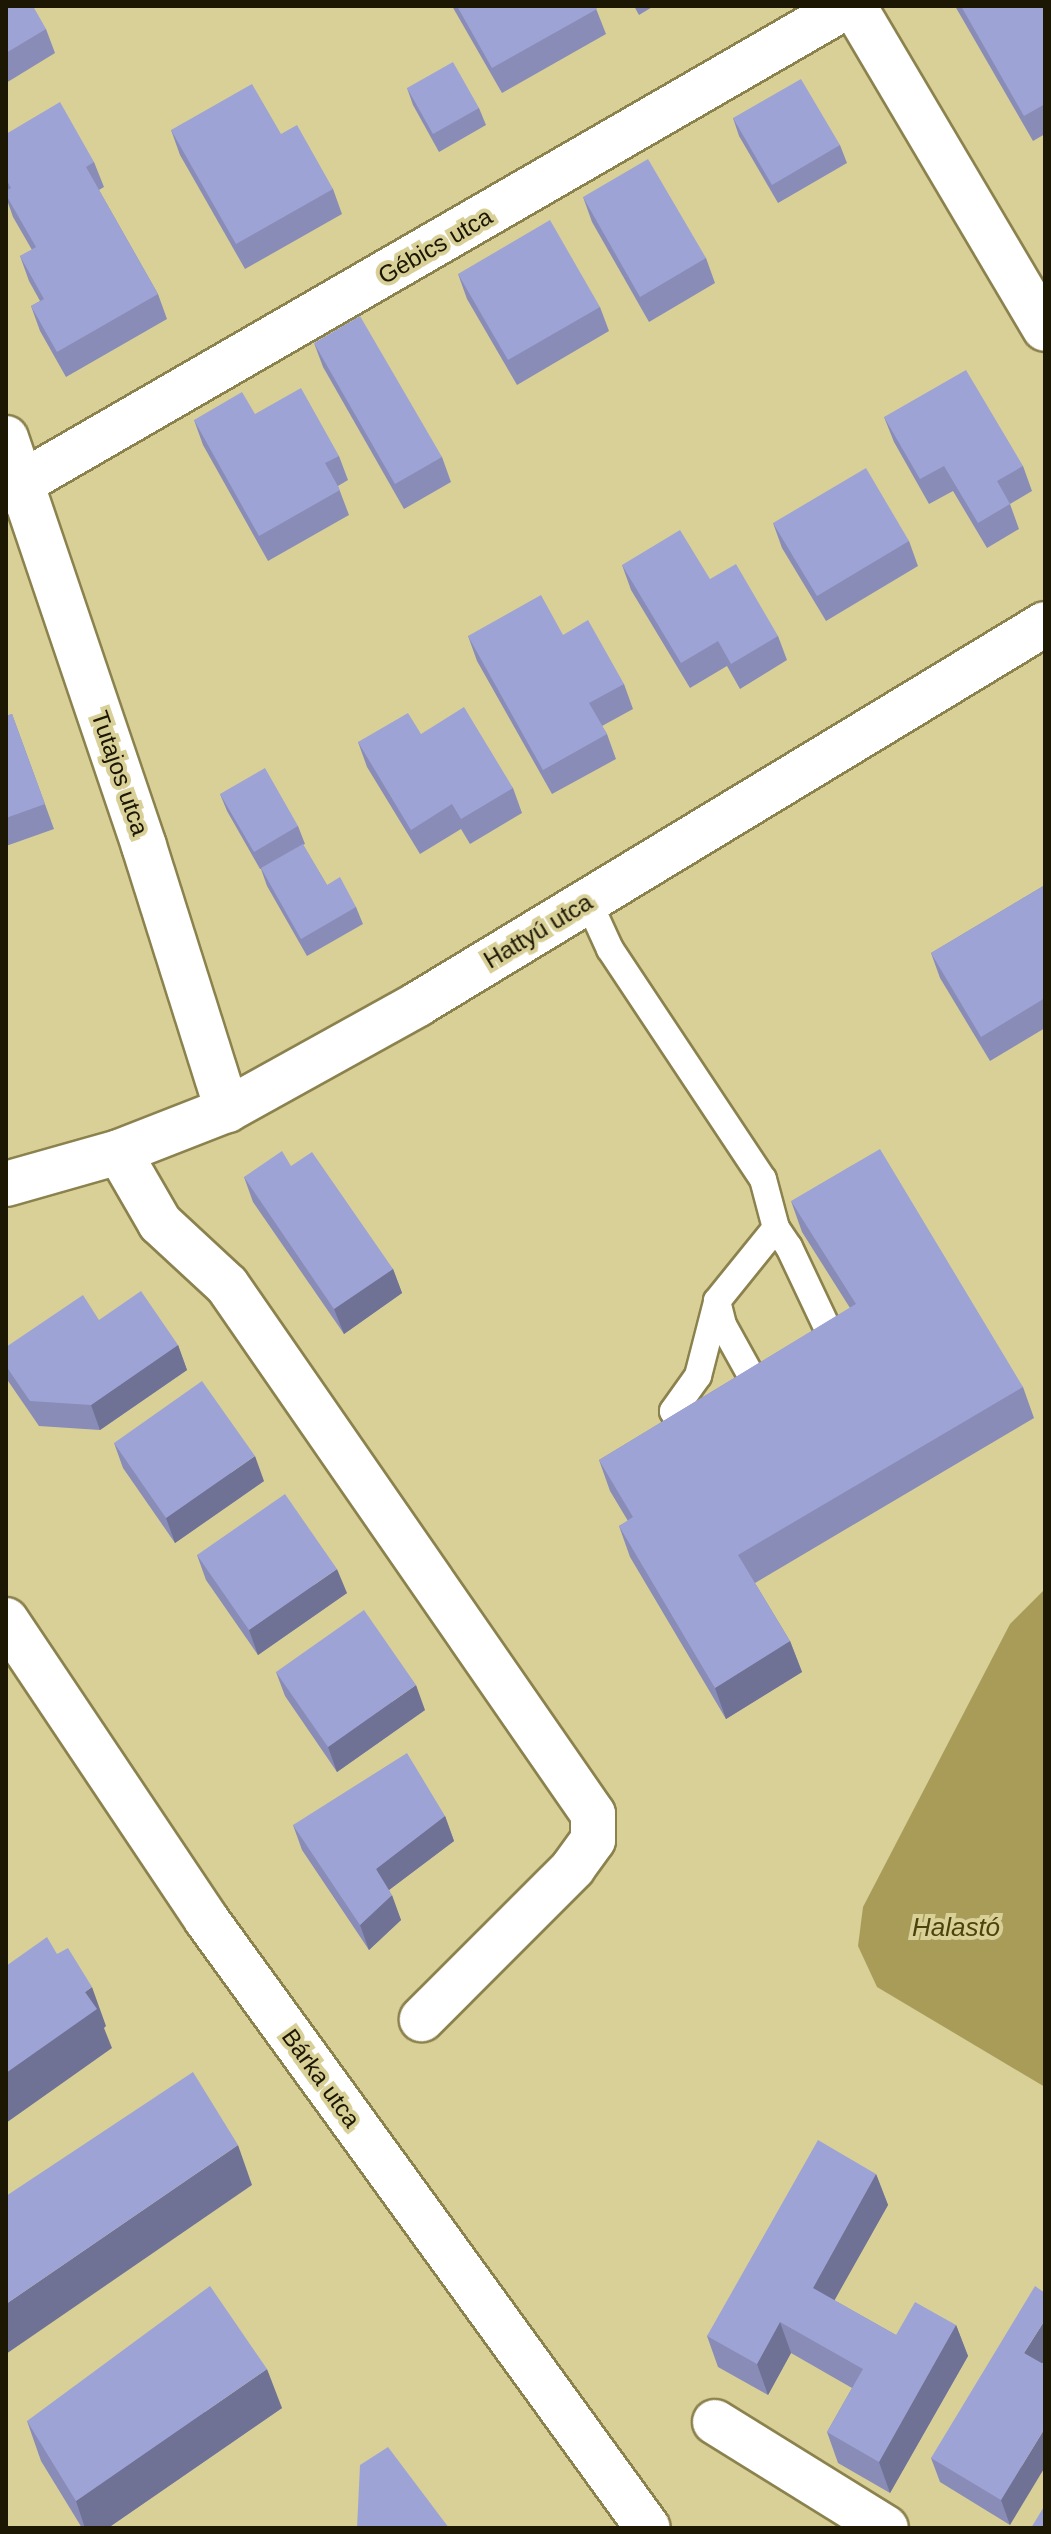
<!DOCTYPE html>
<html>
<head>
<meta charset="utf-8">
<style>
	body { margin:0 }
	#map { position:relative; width:1051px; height:2534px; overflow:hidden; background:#d9d098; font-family:Arial,sans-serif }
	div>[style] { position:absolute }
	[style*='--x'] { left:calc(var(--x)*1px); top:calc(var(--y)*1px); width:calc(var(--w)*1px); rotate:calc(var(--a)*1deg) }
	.water>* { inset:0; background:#a89c58 }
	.roads { filter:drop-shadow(2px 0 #8b824e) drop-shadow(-2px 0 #8b824e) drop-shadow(0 2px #8b824e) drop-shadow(0 -2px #8b824e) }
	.lane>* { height:26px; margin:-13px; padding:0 13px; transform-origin:13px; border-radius:13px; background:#fff }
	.street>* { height:44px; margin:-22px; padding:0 22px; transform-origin:22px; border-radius:22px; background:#fff }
	.secondary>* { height:44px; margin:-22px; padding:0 22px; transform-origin:22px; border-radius:22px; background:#fff }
	.wall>* { inset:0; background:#888cb7 }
	.shaded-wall>* { inset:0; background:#6f7295 }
	.building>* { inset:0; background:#9ea3d5 }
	span { translate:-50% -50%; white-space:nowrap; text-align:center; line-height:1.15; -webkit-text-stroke:8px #d9d098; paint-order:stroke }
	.street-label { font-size:24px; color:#1b1703 }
	.water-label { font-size:26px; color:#4b430c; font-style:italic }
	.frame { position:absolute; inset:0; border:8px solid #1b1703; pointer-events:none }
</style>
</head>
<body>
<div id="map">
	<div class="water">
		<div style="clip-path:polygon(1045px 1589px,1045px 2087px,877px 1987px,858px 1946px,863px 1907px,1010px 1624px)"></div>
	</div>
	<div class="roads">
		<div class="lane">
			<div style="--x:588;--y:901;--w:53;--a:65.4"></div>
			<div style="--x:610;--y:949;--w:276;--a:56.4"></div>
			<div style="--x:763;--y:1179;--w:51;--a:75.1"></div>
			<div style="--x:776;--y:1228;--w:23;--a:56"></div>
			<div style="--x:789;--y:1247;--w:117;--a:64.7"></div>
			<div style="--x:764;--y:1399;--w:85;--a:-119"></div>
			<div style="--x:723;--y:1325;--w:25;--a:-104"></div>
			<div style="--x:717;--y:1301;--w:94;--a:-51.1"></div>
			<div style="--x:690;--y:1443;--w:36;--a:-118"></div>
			<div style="--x:673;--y:1411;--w:43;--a:-54.5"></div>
			<div style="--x:698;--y:1376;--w:76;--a:-75.6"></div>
		</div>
		<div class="street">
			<div style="--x:854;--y:6;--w:375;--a:59.4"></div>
			<div style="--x:6;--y:438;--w:431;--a:71.3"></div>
			<div style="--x:144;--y:846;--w:277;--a:72.5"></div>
			<div style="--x:6;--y:492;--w:971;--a:-30.02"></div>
			<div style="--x:119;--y:1152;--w:82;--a:60"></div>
			<div style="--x:160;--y:1223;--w:91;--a:42.8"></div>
			<div style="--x:227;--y:1285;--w:643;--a:55.32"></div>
			<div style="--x:593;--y:1814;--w:26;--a:90"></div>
			<div style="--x:593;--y:1840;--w:34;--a:126"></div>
			<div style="--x:573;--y:1868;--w:214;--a:135"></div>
			<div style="--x:6;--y:1184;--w:117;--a:-15.8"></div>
			<div style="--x:119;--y:1152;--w:116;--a:-21.3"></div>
			<div style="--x:227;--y:1110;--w:218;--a:-29"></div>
			<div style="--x:418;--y:1004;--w:733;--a:-31.22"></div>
			<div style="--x:715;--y:2422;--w:201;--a:31.8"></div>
		</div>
		<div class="secondary">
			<div style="--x:6;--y:1620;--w:360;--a:56.2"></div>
			<div style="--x:206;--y:1919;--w:752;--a:54.03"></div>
		</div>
	</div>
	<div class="wall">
		<div style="clip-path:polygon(6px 6px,46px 29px,55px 53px,6px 83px)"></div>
		<div style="clip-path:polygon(452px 6px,595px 6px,606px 34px,502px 93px)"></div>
		<div style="clip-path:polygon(634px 6px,654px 6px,639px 15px)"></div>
		<div style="clip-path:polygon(955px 6px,1045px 6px,1045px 134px,1033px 141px)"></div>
		<div style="clip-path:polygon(407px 88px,479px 108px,486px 125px,439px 152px,413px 105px)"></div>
		<div style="clip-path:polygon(733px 118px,840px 145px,847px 163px,778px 203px,739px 136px)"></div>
		<div style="clip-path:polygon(171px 130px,281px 134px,333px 189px,342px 214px,245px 269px,180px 155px)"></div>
		<div style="clip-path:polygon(6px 134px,94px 162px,104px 187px,99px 190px,158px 294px,167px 319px,66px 377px,40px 331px,31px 306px,40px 301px,29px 281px,20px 256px,32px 250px,13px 217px,6px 197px,6px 191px,8px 190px,6px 188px)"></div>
		<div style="clip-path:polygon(583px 197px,706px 258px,715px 283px,649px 322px,592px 222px)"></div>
		<div style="clip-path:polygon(458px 274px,600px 307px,609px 331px,517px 385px,467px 299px)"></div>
		<div style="clip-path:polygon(314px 343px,442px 457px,451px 482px,404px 509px,323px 367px)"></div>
		<div style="clip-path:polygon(255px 414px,339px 456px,348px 480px,338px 486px,349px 515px,268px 561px,203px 445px,194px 420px)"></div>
		<div style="clip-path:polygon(884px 417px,1023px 466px,1032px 491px,1010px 504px,1019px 529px,987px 548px,953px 491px,929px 504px,894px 442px)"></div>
		<div style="clip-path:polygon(773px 523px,909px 541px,918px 566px,826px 621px,782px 548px)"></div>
		<div style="clip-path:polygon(622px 565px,710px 579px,778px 636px,787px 660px,740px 689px,727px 666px,690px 688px,631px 590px)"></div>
		<div style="clip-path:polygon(563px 635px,624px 684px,633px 709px,602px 726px,607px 734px,616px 759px,552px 794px,477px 661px,468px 636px)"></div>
		<div style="clip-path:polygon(12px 714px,54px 829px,6px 846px,6px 716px)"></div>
		<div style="clip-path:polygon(421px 734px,513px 788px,522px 813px,470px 844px,461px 829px,420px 854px,367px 767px,358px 742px)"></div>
		<div style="clip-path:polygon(220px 794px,298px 826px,305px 844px,303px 845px,327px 885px,356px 907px,363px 924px,307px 956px,267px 886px,261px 869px,260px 869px,227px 811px)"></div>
		<div style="clip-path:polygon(1045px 885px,1045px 1028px,990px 1061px,940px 978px,931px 953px)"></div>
		<div style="clip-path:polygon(291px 1166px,393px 1269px,402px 1293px,344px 1334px,253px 1202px,244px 1177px)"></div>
		<div style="clip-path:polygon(791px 1201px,1023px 1387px,1034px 1418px,755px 1583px,790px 1641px,802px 1672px,726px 1719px,630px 1557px,619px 1526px,628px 1521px,610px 1491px,599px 1460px,850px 1308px,802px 1232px)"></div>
		<div style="clip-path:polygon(178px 1345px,187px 1370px,100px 1430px,39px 1426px,6px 1378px,6px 1347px)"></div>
		<div style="clip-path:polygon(114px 1443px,264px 1481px,175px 1543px,123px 1468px)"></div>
		<div style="clip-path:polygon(197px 1555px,347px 1593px,258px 1655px,206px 1580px)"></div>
		<div style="clip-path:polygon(276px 1672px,425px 1710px,337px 1772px,285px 1696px)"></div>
		<div style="clip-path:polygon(445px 1816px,454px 1841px,389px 1890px,401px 1920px,369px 1950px,302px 1850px,293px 1825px)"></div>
		<div style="clip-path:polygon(876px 2174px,888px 2205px,834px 2300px,896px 2335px,956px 2325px,968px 2356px,890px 2493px,838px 2463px,827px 2432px,852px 2388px,791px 2353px,768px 2395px,718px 2367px,707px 2336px)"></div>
		<div style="clip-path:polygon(1042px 2364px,1010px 2525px,940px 2482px,931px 2458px)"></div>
		<div style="clip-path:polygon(282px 2408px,108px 2528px,82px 2528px,41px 2461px,27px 2421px)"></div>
	</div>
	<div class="shaded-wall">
		<div style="clip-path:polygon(393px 1269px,402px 1293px,344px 1334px,334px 1309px)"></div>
		<div style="clip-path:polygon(178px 1345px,187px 1370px,100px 1430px,91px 1405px)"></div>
		<div style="clip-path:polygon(255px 1456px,264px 1481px,175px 1543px,166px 1518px)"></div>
		<div style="clip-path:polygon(337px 1569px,347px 1593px,258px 1655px,249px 1630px)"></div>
		<div style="clip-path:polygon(790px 1641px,802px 1672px,726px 1719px,715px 1688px)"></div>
		<div style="clip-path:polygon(416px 1685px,425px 1710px,337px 1772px,328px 1747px)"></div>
		<div style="clip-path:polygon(445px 1816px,454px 1841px,385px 1893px,376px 1869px)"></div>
		<div style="clip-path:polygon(392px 1895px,401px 1920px,369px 1950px,360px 1925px)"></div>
		<div style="clip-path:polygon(92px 1987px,106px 2026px,104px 2028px,112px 2048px,6px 2123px,6px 2073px,85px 1992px)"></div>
		<div style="clip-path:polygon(238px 2145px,252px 2185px,6px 2354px,6px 2304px)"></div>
		<div style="clip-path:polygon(876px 2174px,888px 2205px,824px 2319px,813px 2288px)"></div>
		<div style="clip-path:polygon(1045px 2320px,1045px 2359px,1034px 2378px,1024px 2353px)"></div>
		<div style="clip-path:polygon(780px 2322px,791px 2353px,768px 2395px,757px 2364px)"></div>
		<div style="clip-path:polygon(956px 2325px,968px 2356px,890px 2493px,879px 2462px)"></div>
		<div style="clip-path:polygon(267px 2369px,282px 2408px,108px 2528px,85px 2528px,76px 2501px)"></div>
		<div style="clip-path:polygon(1045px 2428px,1045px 2467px,1010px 2525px,1001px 2500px)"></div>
	</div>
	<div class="building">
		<div style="clip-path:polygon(6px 6px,33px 6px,46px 29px,6px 53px)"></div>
		<div style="clip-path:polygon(457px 6px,595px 6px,597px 9px,492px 68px)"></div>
		<div style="clip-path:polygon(961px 6px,1045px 6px,1045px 104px,1024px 116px)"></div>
		<div style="clip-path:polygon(453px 62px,479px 108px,433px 134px,407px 88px)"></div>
		<div style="clip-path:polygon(801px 79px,840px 145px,772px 185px,733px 118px)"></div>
		<div style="clip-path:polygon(252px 84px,281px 134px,297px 125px,333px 189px,236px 244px,171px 130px)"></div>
		<div style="clip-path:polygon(60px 102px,94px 162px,86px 167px,158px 294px,57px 352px,31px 306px,44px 299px,20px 256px,36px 247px,6px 195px,6px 191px,11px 188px,6px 179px,6px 134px)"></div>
		<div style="clip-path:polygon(648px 159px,706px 258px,640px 297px,583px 197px)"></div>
		<div style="clip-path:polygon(550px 220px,600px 307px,508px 360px,458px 274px)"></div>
		<div style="clip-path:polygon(360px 316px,442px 457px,395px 484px,314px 343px)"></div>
		<div style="clip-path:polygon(966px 370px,1023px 466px,997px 481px,1010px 504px,978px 523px,944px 466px,920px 479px,884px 417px)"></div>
		<div style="clip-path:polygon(301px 388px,339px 456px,325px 463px,340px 490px,259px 536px,194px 420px,242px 392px,255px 414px)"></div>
		<div style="clip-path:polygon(866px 468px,909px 541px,817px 596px,773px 523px)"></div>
		<div style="clip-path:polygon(680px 530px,710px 579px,736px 564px,778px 636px,731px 664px,718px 641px,681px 663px,622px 565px)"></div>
		<div style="clip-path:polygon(541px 595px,563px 635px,588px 620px,624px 684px,589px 703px,607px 734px,543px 770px,468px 636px)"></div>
		<div style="clip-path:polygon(464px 707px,513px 788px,461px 819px,452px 804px,411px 830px,358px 742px,408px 713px,421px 734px)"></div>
		<div style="clip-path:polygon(12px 714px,45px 804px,6px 818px,6px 716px)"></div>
		<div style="clip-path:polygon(265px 768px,298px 826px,254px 852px,220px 794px)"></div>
		<div style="clip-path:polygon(303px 844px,327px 885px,340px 877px,356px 907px,301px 939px,261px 868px)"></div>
		<div style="clip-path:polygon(1045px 885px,1045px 998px,981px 1037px,931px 953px)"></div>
		<div style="clip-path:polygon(880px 1149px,1023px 1387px,738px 1555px,790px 1641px,715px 1688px,619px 1526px,633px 1517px,599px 1460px,856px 1304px,791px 1201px)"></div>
		<div style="clip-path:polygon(282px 1151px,291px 1166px,312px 1152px,393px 1269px,334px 1309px,244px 1177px)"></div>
		<div style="clip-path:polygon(141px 1291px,178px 1345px,91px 1405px,30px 1401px,6px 1366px,6px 1347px,83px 1295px,99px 1320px)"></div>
		<div style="clip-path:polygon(202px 1381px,255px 1456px,166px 1518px,114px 1443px)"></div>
		<div style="clip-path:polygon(285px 1494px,337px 1569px,249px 1630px,197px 1555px)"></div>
		<div style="clip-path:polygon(364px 1610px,416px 1685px,328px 1747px,276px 1672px)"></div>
		<div style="clip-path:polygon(407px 1753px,445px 1816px,376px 1869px,392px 1895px,360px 1925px,293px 1825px)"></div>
		<div style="clip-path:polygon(47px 1937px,57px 1954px,68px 1948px,92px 1987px,85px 1992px,97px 2009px,6px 2073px,6px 1966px)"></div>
		<div style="clip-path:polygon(193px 2072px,238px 2145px,6px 2304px,6px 2196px)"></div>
		<div style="clip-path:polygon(818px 2140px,876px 2174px,813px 2288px,896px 2335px,915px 2302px,956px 2325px,879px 2462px,827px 2432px,863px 2369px,780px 2322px,757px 2364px,707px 2336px)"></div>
		<div style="clip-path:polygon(210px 2286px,267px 2369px,76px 2501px,27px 2421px)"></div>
		<div style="clip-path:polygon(1035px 2286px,1045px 2293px,1045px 2320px,1024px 2353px,1045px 2365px,1045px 2428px,1001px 2500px,931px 2458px)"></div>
		<div style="clip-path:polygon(388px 2447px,449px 2528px,357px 2528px,360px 2465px)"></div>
		<div style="clip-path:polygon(1045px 2505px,1045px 2528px,1031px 2528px)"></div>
	</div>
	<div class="street-label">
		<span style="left:435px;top:246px;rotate:-30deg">Gébics utca</span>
		<span style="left:120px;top:773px;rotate:71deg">Tutajos utca</span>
		<span style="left:538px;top:931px;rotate:-31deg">Hattyú utca</span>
		<span style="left:321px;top:2078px;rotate:54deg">Bárka utca</span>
	</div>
	<div class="water-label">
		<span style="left:956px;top:1928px">Halastó</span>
	</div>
	<div class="frame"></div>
</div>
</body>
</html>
